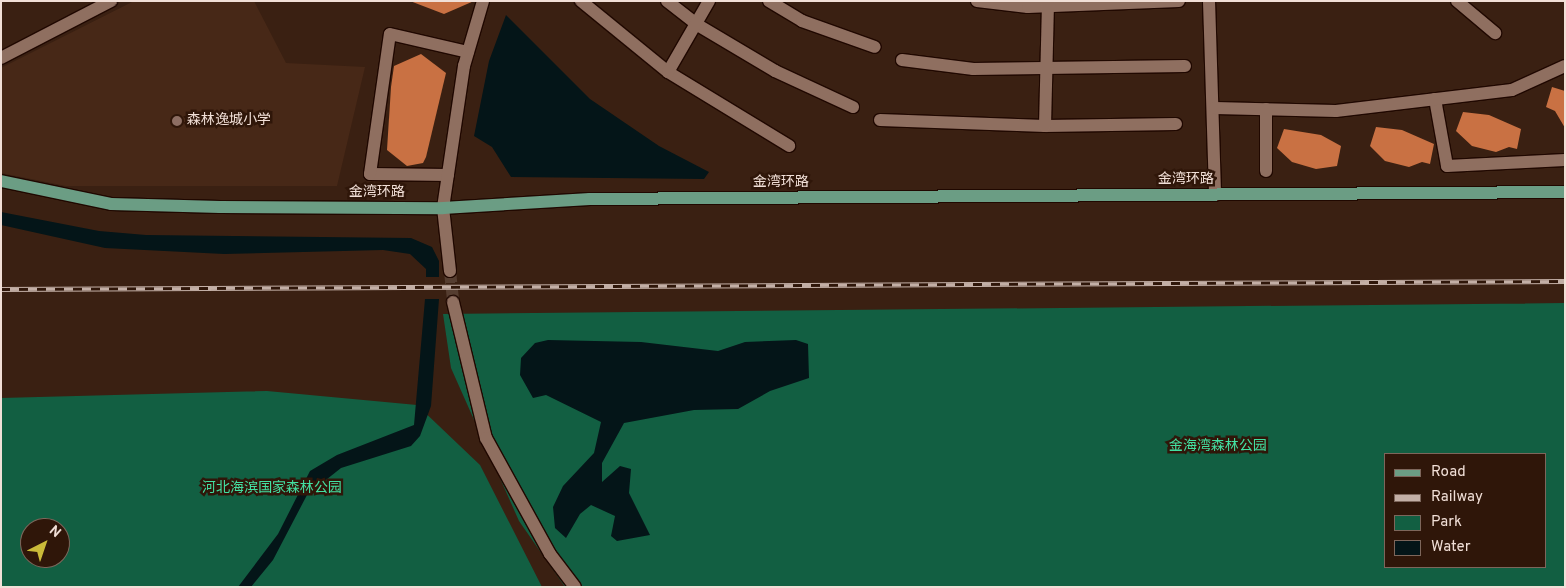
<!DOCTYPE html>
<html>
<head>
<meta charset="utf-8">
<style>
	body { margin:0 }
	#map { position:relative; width:1566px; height:588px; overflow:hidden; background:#3a2012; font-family:Overpass,"Noto Sans SC",sans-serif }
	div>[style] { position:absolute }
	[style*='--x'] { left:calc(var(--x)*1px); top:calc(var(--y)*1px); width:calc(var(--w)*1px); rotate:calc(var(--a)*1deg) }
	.built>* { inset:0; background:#472817 }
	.green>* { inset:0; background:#125f42 }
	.water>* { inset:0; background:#041518 }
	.building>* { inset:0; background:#c97143 }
	.minor-tunnel>* { height:12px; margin-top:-6px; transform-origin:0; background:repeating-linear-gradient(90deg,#553d30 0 12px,transparent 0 18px) }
	.roads { filter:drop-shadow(1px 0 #200800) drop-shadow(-1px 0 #200800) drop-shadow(0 1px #200800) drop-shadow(0 -1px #200800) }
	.minor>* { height:12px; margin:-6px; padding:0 6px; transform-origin:6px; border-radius:6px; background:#8f6f60 }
	.major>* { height:12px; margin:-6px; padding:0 6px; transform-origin:6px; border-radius:6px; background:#6b9d84 }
	.rail>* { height:5px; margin-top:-2.5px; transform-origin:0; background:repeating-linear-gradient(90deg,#2f1609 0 9px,#c3afa6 0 18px); box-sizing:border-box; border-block:1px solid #c3afa6 }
	.dots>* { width:14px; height:14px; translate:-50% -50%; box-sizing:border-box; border:2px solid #2f1609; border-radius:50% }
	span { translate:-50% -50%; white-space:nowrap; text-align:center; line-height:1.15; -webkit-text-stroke:5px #2f1609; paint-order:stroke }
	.poi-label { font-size:14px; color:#f1dfd7 }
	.left { translate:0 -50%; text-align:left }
	.street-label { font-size:14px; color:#f1dfd7 }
	.park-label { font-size:14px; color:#43e0a2 }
	.frame { position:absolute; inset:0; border:2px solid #f1dfd7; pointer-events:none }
	.legend { position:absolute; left:1384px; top:453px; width:162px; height:115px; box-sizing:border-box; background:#2f1609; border:1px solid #7d665b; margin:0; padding:6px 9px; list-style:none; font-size:15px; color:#f1dfd7 }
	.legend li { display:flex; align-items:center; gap:10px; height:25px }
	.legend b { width:25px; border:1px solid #7d665b }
	.north { position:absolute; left:20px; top:518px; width:50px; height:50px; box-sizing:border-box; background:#2f1609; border:1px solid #7d665b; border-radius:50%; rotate:41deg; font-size:14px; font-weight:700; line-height:20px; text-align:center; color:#f1dfd7 }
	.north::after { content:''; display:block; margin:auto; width:18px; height:22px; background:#caba39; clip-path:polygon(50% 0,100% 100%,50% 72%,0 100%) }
</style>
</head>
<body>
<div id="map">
	<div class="built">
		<div style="clip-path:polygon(134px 1px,254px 1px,286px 63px,365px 67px,337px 186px,66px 186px,1px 173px,1px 68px)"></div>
	</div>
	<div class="green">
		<div style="clip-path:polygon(evenodd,1565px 303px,1565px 587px,565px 587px,519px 521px,451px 368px,443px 314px,1565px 303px,1385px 454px,1545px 454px,1545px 567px,1385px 567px,1385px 454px)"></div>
		<div style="clip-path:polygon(evenodd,267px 391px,417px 405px,480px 465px,542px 587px,1px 587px,1px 398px,267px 391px,30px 528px,60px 528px,60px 558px,30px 558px,30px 528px)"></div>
	</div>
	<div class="water">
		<div style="clip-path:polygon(506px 15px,590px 99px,659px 146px,709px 172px,704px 179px,511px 177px,492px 147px,474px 136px,489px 61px)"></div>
		<div style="clip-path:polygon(1px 212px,99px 231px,146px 235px,411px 238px,432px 247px,439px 261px,439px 277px,426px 277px,426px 269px,410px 254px,383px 250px,224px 254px,105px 248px,1px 225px)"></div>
		<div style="clip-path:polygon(425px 299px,439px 299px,431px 406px,420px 436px,411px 446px,341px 468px,307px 495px,273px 560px,251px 587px,238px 587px,278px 534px,310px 471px,337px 455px,414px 425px)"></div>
		<div style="clip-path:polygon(548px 340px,641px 342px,718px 351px,745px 342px,796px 340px,808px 344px,809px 378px,770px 391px,738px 409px,694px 410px,624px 423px,602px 463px,602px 482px,620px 466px,631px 469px,629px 493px,650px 535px,617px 541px,611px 536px,615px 516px,591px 505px,580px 514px,566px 538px,555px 528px,553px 507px,563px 486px,594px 453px,601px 422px,546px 395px,533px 398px,520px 375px,521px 358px,535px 343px)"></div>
	</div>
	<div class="building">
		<div style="clip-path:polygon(410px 1px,474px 1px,444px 14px)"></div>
		<div style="clip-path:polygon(421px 54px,446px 73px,426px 157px,423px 163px,407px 166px,387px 150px,391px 87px,394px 66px)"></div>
		<div style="clip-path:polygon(1552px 87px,1565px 91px,1565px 128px,1555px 111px,1546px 107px)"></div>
		<div style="clip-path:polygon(1463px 112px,1489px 115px,1521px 129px,1517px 149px,1509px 147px,1496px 152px,1472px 146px,1456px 131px)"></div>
		<div style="clip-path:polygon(1376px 127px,1402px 130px,1434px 144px,1430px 164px,1422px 162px,1409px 167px,1385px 161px,1370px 146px)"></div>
		<div style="clip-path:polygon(1284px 129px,1321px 135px,1341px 146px,1337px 166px,1316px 169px,1292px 162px,1277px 148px)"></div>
	</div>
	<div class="minor-tunnel">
		<div style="--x:450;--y:271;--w:31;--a:84"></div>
	</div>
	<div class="roads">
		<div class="minor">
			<div style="--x:581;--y:1;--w:112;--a:39.2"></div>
			<div style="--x:668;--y:72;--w:142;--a:31.4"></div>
			<div style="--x:667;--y:1;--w:37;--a:38"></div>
			<div style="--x:696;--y:24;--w:92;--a:30.7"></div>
			<div style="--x:775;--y:71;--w:86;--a:24.8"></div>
			<div style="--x:769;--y:1;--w:39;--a:31"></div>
			<div style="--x:802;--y:21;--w:77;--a:19.6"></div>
			<div style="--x:977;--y:1;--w:51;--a:6.7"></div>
			<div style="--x:1028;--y:7;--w:151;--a:-2.3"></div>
			<div style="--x:1209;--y:1;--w:194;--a:88.2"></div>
			<div style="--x:1457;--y:1;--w:50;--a:40.1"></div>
			<div style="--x:1;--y:58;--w:124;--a:-27.4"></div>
			<div style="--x:902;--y:60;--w:72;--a:7.2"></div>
			<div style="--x:973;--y:69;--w:212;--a:-0.8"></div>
			<div style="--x:668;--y:72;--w:82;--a:-60"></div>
			<div style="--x:1435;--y:99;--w:68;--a:79.8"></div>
			<div style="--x:1447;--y:166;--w:118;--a:-2.9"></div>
			<div style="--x:1215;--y:108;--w:121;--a:1.4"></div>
			<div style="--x:1336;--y:111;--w:177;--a:-6.8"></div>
			<div style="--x:1512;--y:90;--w:58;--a:-24.4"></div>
			<div style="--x:1266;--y:109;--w:62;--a:90"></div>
			<div style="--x:880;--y:120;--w:165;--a:2.1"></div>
			<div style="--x:1045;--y:126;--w:131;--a:-0.9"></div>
			<div style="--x:1045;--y:126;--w:125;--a:-88.6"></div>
			<div style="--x:448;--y:175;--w:78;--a:-179.3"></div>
			<div style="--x:370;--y:174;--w:141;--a:-81.9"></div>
			<div style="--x:390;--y:34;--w:80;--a:13"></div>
			<div style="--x:450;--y:271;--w:63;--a:-96.3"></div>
			<div style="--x:443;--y:208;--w:144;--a:-81.6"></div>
			<div style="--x:464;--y:66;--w:68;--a:-73.7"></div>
			<div style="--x:453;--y:302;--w:140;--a:76.4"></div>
			<div style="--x:486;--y:438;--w:132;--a:61.1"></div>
			<div style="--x:550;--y:554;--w:41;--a:52.9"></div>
		</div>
		<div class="major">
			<div style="--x:1;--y:181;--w:112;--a:11.8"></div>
			<div style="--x:111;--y:204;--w:109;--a:1.6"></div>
			<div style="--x:220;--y:207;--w:223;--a:0.3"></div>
			<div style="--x:443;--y:208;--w:147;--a:-3.5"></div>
			<div style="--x:590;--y:199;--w:975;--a:-0.41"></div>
		</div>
	</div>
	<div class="rail">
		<div style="--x:1;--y:289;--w:1564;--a:-0.29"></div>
	</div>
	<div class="dots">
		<div style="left:177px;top:121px;background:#8d6e63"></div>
	</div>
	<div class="poi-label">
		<span class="left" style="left:187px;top:121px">森林逸城小学</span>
	</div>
	<div class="street-label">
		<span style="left:1186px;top:180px">金湾环路</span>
		<span style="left:781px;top:183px">金湾环路</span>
		<span style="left:377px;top:193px">金湾环路</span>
	</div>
	<div class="park-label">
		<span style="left:1218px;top:447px">金海湾森林公园</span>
		<span style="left:272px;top:489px">河北海滨国家森林公园</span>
	</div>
	<div class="frame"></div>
	<ul class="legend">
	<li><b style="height:6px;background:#6b9d84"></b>Road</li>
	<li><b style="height:6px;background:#c3afa6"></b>Railway</li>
	<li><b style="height:14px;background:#125f42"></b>Park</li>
	<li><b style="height:14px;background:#041518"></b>Water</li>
	</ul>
	<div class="north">N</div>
</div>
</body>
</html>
